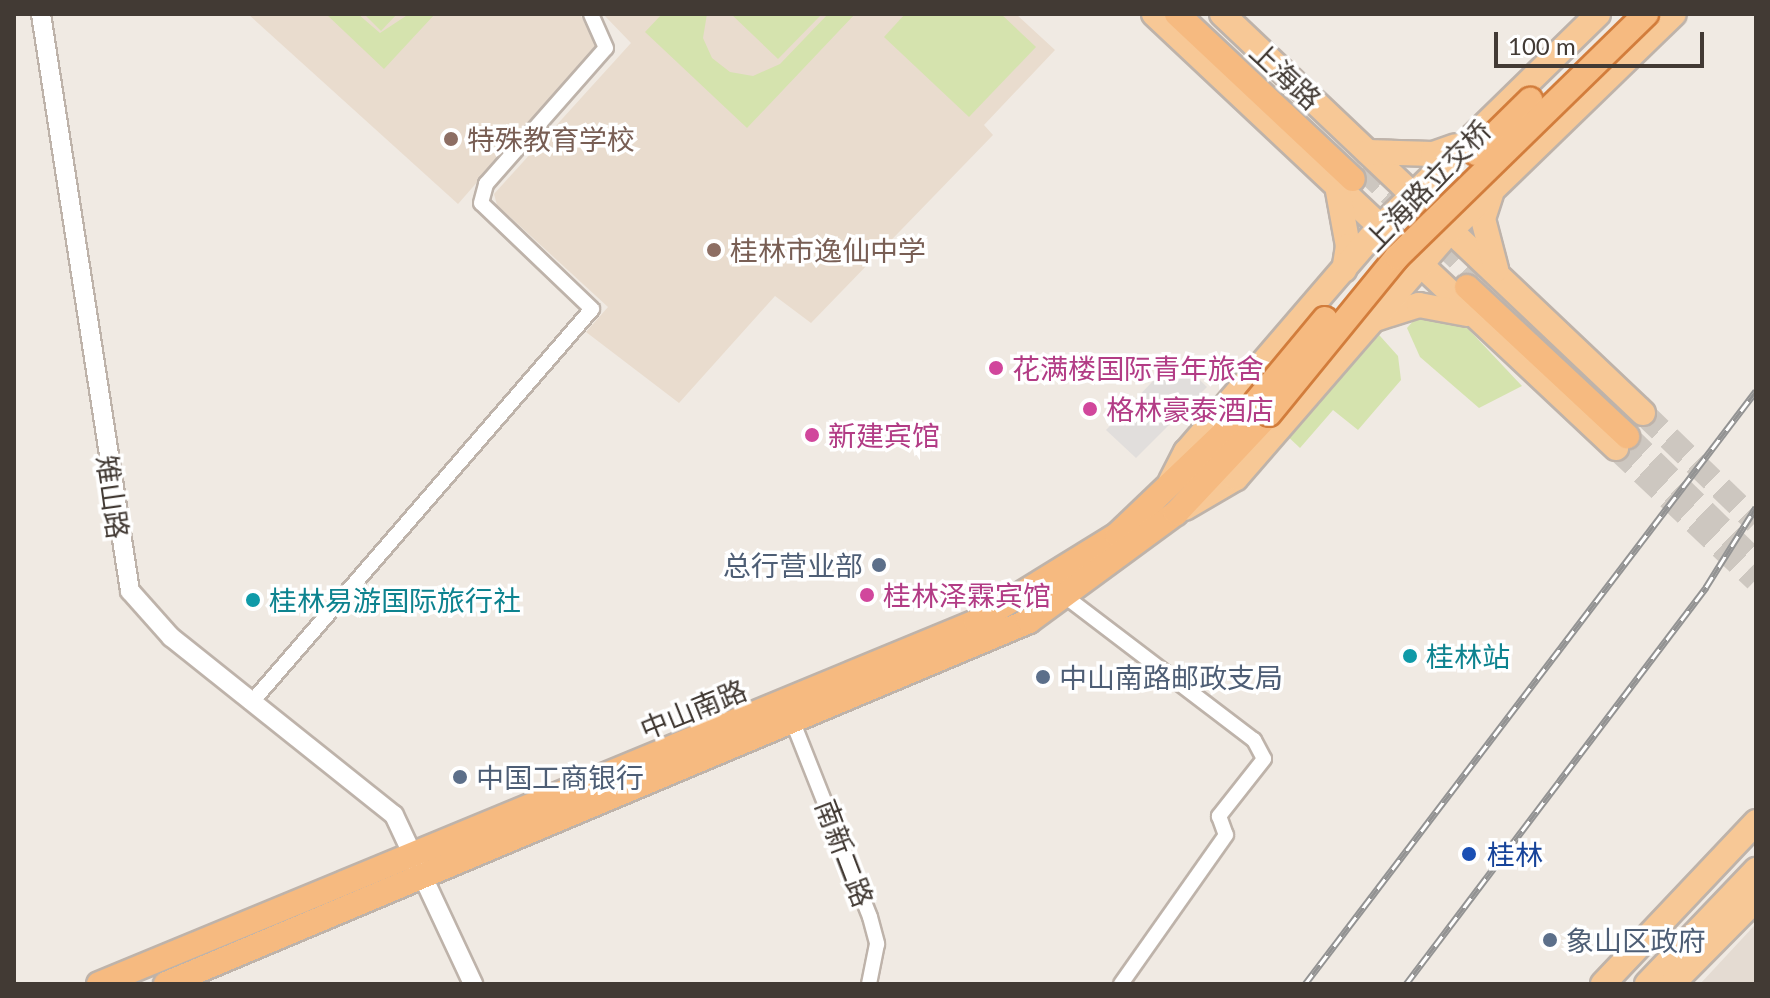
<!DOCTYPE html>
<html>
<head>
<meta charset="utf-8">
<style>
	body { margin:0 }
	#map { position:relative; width:1770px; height:998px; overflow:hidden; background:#f0eae3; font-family:Lato,"Noto Sans SC",sans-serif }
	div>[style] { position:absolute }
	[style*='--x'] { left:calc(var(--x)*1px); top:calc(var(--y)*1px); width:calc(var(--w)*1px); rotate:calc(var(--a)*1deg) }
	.residential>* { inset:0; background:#e4dbd2 }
	.education>* { inset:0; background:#e9dcce }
	.green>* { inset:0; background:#d5e3ae }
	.parking>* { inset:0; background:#e1dedc }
	.primary-tunnel>* { height:24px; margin-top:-12px; transform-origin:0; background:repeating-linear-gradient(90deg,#cdc7c0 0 24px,transparent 0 36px) }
	.trunk-tunnel>* { height:24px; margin-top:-12px; transform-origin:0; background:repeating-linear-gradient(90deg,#cdc7c0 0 24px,transparent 0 36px) }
	.roads { filter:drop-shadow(2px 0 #beb3aa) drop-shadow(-2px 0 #beb3aa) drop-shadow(0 2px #beb3aa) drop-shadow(0 -2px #beb3aa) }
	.minor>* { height:14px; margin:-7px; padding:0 7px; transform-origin:7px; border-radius:7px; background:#fff }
	.tertiary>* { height:18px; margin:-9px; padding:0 9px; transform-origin:9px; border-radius:9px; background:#fff }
	.primary>* { height:24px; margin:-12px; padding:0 12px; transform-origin:12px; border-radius:12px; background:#f7c896 }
	.trunk>* { height:24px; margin:-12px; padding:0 12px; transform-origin:12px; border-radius:12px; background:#f6ba80 }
	.rail>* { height:7px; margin-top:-3.5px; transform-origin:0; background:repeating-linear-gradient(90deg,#fff 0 12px,#939393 0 24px); box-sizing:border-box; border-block:2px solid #939393 }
	.bridges { filter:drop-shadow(2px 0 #d27d3c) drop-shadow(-2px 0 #d27d3c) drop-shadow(0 2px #d27d3c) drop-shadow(0 -2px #d27d3c) }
	.trunk-bridge>* { height:24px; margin:-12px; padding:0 12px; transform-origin:12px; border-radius:12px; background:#f6ba80 }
	.dots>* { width:22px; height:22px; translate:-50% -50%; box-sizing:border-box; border:4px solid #fff; border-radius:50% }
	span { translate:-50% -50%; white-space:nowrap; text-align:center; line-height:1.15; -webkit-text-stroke:7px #fff; paint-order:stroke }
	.street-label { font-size:28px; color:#423a34 }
	.education-label { font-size:28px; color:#785e54 }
	.left { translate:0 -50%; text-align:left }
	.hotel-label { font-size:28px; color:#b23c85 }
	.service-label { font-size:28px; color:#4e5e75 }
	.right { translate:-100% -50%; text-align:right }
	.culture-label { font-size:28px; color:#0d838f }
	.transit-label { font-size:28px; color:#164399 }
	.frame { position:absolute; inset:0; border:16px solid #423a34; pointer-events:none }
	.scale { position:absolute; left:1494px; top:32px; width:210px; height:36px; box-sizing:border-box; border:4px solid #423a34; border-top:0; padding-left:10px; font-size:24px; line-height:28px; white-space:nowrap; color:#423a34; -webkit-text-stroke:6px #fff; paint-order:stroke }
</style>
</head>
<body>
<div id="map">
	<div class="residential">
		<div style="clip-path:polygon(1756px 924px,1756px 984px,1700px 984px,1753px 927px)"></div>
	</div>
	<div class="education">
		<div style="clip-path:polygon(248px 14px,580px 14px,596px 46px,458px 204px)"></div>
		<div style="clip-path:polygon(603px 14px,1016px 14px,1055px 50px,984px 125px,993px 135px,811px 323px,775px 296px,679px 403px,586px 332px,608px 307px,497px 205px,494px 194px,631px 43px)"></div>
	</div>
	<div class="green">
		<div style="clip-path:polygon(326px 14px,358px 14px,380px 33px,409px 14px,435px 14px,384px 69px)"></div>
		<div style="clip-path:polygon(364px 14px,397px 14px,381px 31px)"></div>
		<div style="clip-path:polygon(662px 14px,707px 14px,703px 38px,712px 58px,730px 72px,753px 76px,780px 64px,828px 14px,855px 14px,747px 128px,645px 32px)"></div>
		<div style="clip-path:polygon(731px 14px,822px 14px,778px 59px)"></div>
		<div style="clip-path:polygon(905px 14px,1001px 14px,1036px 47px,969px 117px,884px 37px)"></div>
		<div style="clip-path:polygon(1422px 311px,1456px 316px,1522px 386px,1479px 408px,1420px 357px,1407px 328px)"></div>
		<div style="clip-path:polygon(1372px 327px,1398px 356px,1401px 380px,1358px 430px,1333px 410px,1300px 448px,1283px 432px)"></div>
	</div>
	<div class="parking">
		<div style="clip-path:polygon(1176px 357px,1207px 387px,1136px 458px,1106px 430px)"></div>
	</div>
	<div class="primary-tunnel">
		<div style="--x:1643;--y:413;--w:157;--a:44"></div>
		<div style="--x:1616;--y:448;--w:192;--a:43.3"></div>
	</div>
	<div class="trunk-tunnel">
		<div style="--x:1363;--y:168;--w:158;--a:43.7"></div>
		<div style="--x:1627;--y:436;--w:180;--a:44.3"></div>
	</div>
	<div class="roads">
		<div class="minor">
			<div style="--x:1066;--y:597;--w:236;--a:37.3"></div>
			<div style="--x:1254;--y:740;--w:21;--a:62"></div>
			<div style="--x:1264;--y:759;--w:73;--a:128.3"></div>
			<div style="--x:1219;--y:816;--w:20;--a:70"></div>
			<div style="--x:1226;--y:835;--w:182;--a:125.2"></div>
			<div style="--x:251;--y:703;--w:521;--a:-49.12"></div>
			<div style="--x:592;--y:309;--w:153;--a:-136.3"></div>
			<div style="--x:481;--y:203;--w:20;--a:-75"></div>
			<div style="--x:486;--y:184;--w:181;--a:-48.6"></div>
			<div style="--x:606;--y:48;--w:37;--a:-114"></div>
			<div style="--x:794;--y:725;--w:206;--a:68.4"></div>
			<div style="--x:870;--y:917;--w:28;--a:75"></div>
			<div style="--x:877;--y:944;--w:41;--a:101.3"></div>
		</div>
		<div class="tertiary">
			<div style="--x:41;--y:14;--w:584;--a:81.23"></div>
			<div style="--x:130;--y:591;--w:62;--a:48.3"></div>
			<div style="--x:171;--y:637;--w:285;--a:38.6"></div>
			<div style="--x:394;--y:815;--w:187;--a:64.9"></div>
		</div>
		<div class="primary">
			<div style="--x:1154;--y:14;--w:634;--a:43.21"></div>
			<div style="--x:1222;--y:14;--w:580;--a:43.46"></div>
			<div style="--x:1368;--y:152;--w:65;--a:1.8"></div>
			<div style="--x:1433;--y:154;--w:24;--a:-19"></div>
			<div style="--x:1338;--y:191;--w:56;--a:79.7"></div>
			<div style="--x:1348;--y:246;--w:24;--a:99"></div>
			<div style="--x:1491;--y:194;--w:26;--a:108"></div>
			<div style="--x:1483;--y:219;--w:52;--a:75.4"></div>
			<div style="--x:1375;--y:319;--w:46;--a:-17.7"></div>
			<div style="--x:1419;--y:305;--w:49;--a:10.6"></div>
			<div style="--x:1171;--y:481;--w:33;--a:-63"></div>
			<div style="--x:1186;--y:452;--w:296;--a:-49.3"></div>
			<div style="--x:1379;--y:228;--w:306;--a:-44.3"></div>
			<div style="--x:1185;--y:508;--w:59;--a:-30.5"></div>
			<div style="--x:1236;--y:478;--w:328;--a:-49.1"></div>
			<div style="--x:1451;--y:230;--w:310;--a:-44.1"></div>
			<div style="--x:1603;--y:984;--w:223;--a:-46.6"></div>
			<div style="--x:1647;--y:984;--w:158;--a:-46.3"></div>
			<div style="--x:1672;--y:984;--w:120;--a:-45.3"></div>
		</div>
		<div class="trunk">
			<div style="--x:1177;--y:14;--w:241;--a:43.2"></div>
			<div style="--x:1467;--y:287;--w:219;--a:43"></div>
			<div style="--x:99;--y:984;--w:949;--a:-22.43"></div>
			<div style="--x:976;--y:622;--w:166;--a:-31.7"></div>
			<div style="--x:1117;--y:535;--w:192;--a:-43.7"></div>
			<div style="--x:166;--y:984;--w:936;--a:-22.81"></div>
			<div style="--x:1029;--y:621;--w:182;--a:-36.3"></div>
			<div style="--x:1176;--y:513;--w:136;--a:-46.8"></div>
		</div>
	</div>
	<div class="rail">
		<div style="--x:1305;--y:984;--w:745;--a:-52.75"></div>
		<div style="--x:1406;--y:984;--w:498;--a:-52.9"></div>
		<div style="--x:1706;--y:587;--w:94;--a:-58"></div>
	</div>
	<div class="bridges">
		<div class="trunk-bridge">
			<div style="--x:1476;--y:153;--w:76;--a:-44.5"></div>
			<div style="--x:1256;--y:402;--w:108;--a:-50.3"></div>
			<div style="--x:1269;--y:414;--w:203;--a:-50.8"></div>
			<div style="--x:1397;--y:257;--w:348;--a:-44.3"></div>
		</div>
	</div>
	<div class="dots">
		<div style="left:451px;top:139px;background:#8d6e63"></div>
		<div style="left:714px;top:250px;background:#8d6e63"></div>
		<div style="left:996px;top:368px;background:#d1479c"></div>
		<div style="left:1090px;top:409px;background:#d1479c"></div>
		<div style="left:812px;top:435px;background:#d1479c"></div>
		<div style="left:879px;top:565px;background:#5c6f8a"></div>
		<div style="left:867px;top:595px;background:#d1479c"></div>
		<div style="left:253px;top:600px;background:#0f9aa8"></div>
		<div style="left:1410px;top:656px;background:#0f9aa8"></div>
		<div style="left:1043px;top:677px;background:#5c6f8a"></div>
		<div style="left:460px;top:777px;background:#5c6f8a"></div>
		<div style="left:1469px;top:854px;background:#1a4fb4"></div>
		<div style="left:1550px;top:940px;background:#5c6f8a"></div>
	</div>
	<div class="street-label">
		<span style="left:1286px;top:75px;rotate:43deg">上海路</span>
		<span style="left:1427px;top:185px;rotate:-46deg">上海路立交桥</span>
		<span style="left:113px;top:497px;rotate:82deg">雉山路</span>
		<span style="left:693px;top:709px;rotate:-22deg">中山南路</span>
		<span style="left:845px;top:853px;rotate:69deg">南新二路</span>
	</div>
	<div class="education-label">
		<span class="left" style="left:467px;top:139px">特殊教育学校</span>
		<span class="left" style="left:730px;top:250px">桂林市逸仙中学</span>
	</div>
	<div class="hotel-label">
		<span class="left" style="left:1012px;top:368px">花满楼国际青年旅舍</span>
		<span class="left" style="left:1106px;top:409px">格林豪泰酒店</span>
		<span class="left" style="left:828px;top:435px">新建宾馆</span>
		<span class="left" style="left:883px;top:595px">桂林泽霖宾馆</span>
	</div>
	<div class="service-label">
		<span class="right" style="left:863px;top:565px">总行营业部</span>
		<span class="left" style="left:1059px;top:677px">中山南路邮政支局</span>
		<span class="left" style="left:476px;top:777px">中国工商银行</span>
		<span class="left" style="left:1566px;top:940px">象山区政府</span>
	</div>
	<div class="culture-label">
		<span class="left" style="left:269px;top:600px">桂林易游国际旅行社</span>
		<span class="left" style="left:1426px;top:656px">桂林站</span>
	</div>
	<div class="transit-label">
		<span class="left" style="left:1487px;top:854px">桂林</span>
	</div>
	<div class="frame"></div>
	<div class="scale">100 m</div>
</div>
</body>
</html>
